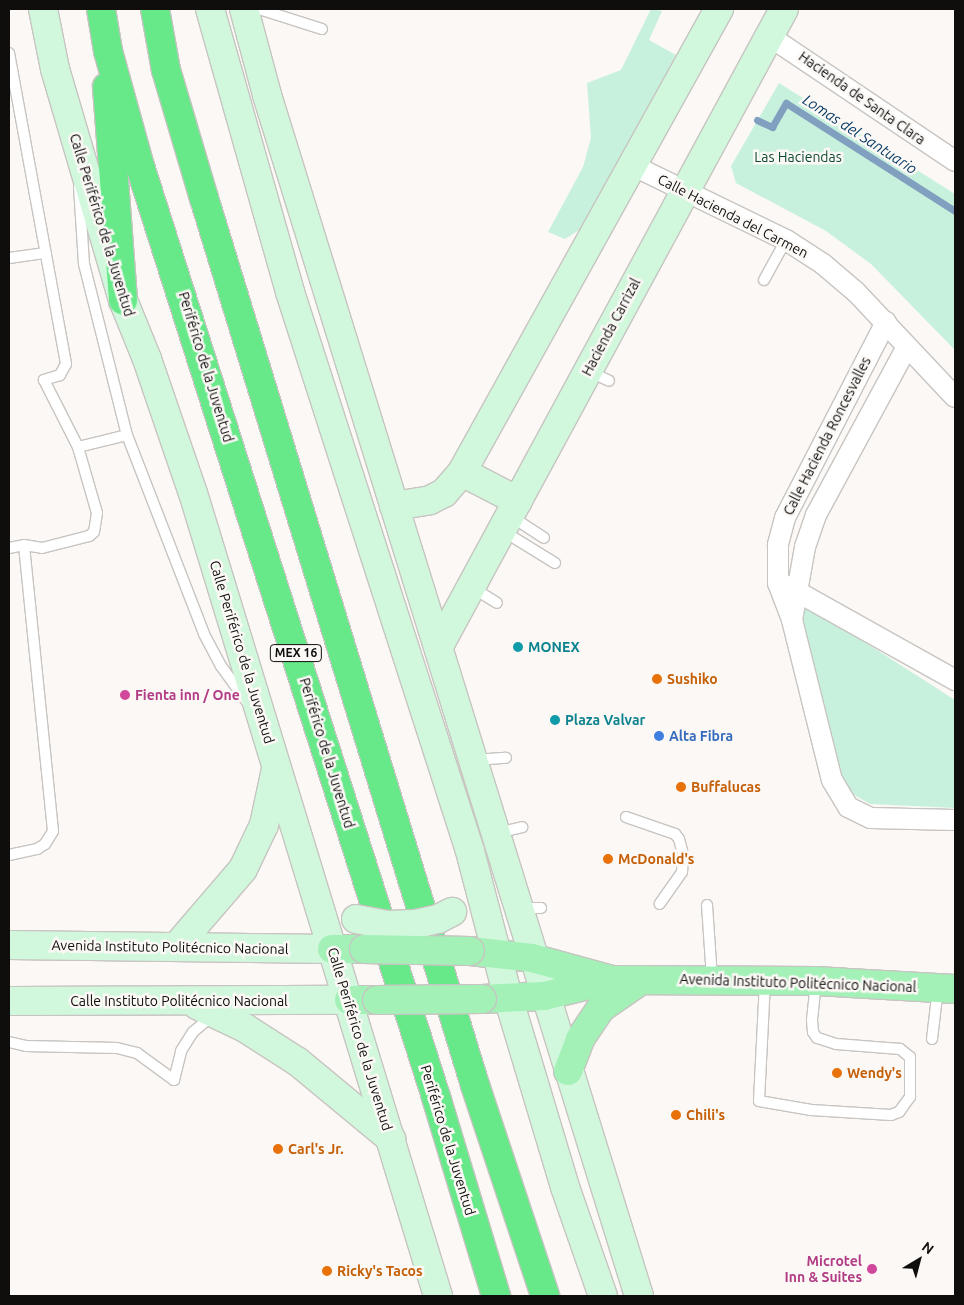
<!DOCTYPE html>
<html>
<head>
<meta charset="utf-8">
<style>
	body { margin:0 }
	#map { position:relative; width:964px; height:1305px; overflow:hidden; background:#fbf8f5; font-family:Ubuntu,sans-serif }
	div>[style] { position:absolute }
	[style*='--x'] { left:calc(var(--x)*1px); top:calc(var(--y)*1px); width:calc(var(--w)*1px); rotate:calc(var(--a)*1deg) }
	.green>* { inset:0; background:#c8f1dd }
	.stream>* { height:7px; margin:-3.5px; padding:0 3.5px; transform-origin:3.5px; border-radius:3.5px; background:#81a0c0 }
	.roads { filter:drop-shadow(1px 0 #c7c4c1) drop-shadow(-1px 0 #c7c4c1) drop-shadow(0 1px #c7c4c1) drop-shadow(0 -1px #c7c4c1) }
	.lane>* { height:10px; margin:-5px; padding:0 5px; transform-origin:5px; border-radius:5px; background:#fff }
	.street>* { height:20px; margin:-10px; padding:0 10px; transform-origin:10px; border-radius:10px; background:#fff }
	.secondary>* { height:28px; margin:-14px; padding:0 14px; transform-origin:14px; border-radius:14px; background:#d1f8dc }
	.primary>* { height:28px; margin:-14px; padding:0 14px; transform-origin:14px; border-radius:14px; background:#a4f1b8 }
	.highway>* { height:28px; margin:-14px; padding:0 14px; transform-origin:14px; border-radius:14px; background:#67e889 }
	.bridges { filter:drop-shadow(1px 0 #c7c4c1) drop-shadow(-1px 0 #c7c4c1) drop-shadow(0 1px #c7c4c1) drop-shadow(0 -1px #c7c4c1) }
	.secondary-bridge>* { height:28px; margin:-14px; padding:0 14px; transform-origin:14px; border-radius:14px; background:#d1f8dc }
	.primary-bridge>* { height:28px; margin:-14px; padding:0 14px; transform-origin:14px; border-radius:14px; background:#a4f1b8 }
	.dots>* { width:14px; height:14px; translate:-50% -50%; box-sizing:border-box; border:2px solid #fbf8f5; border-radius:50% }
	span { translate:-50% -50%; white-space:nowrap; text-align:center; line-height:1.15; -webkit-text-stroke:5px #fbf8f5; paint-order:stroke }
	.shield-label span { padding:1px 4px; background:#fbf8f5; border:1px solid; border-radius:4px; -webkit-text-stroke-width:0 }
	.shield-label { font-size:12px; color:#0f0e0d; font-weight:700 }
	.street-label { font-size:14px; color:#0f0e0d }
	.park-label { font-size:14px; color:#0d4a34 }
	.culture-label { font-size:14px; color:#0d838f; font-weight:700 }
	.left { translate:0 -50%; text-align:left }
	.food-label { font-size:14px; color:#c56008; font-weight:700 }
	.hotel-label { font-size:14px; color:#b23c85; font-weight:700 }
	.right { translate:-100% -50%; text-align:right }
	.shop-label { font-size:14px; color:#366cbe; font-weight:700 }
	.water-label { font-size:15px; color:#083a65; font-style:italic }
	.frame { position:absolute; inset:0; border:10px solid #0f0e0d; pointer-events:none }
	.north { position:absolute; left:894px; top:1235px; width:50px; height:50px; -webkit-text-stroke:4px #fbf8f5; paint-order:stroke; rotate:37deg; font-size:14px; font-weight:700; line-height:20px; text-align:center; color:#0f0e0d }
	.north::after { content:''; display:block; margin:auto; width:18px; height:22px; background:#0f0e0d; clip-path:polygon(50% 0,100% 100%,50% 72%,0 100%) }
</style>
</head>
<body>
<div id="map">
	<div class="green">
		<div style="clip-path:polygon(651px 9px,662px 11px,649px 40px,676px 55px,584px 227px,565px 239px,548px 232px,583px 167px,591px 138px,587px 83px,621px 70px)"></div>
		<div style="clip-path:polygon(779px 83px,955px 194px,955px 350px,871px 264px,826px 231px,736px 183px,731px 166px)"></div>
		<div style="clip-path:polygon(796px 598px,955px 700px,955px 808px,870px 804px,842px 788px)"></div>
	</div>
	<div class="stream">
		<div style="--x:757;--y:120;--w:17;--a:25"></div>
		<div style="--x:772;--y:127;--w:28;--a:-60"></div>
		<div style="--x:786;--y:103;--w:201;--a:32.6"></div>
	</div>
	<div class="roads">
		<div class="lane">
			<div style="--x:259;--y:9;--w:66;--a:17.6"></div>
			<div style="--x:9;--y:53;--w:316;--a:79.6"></div>
			<div style="--x:66;--y:364;--w:13;--a:119"></div>
			<div style="--x:60;--y:375;--w:17;--a:163"></div>
			<div style="--x:44;--y:380;--w:75;--a:63.1"></div>
			<div style="--x:78;--y:447;--w:50;--a:-13.8"></div>
			<div style="--x:79;--y:187;--w:77;--a:86.3"></div>
			<div style="--x:84;--y:264;--w:176;--a:75.9"></div>
			<div style="--x:127;--y:435;--w:213;--a:68.8"></div>
			<div style="--x:204;--y:634;--w:36;--a:62"></div>
			<div style="--x:221;--y:666;--w:44;--a:54.2"></div>
			<div style="--x:9;--y:258;--w:37;--a:-8"></div>
			<div style="--x:764;--y:280;--w:46;--a:-61.2"></div>
			<div style="--x:588;--y:371;--w:23;--a:25"></div>
			<div style="--x:512;--y:517;--w:38;--a:33"></div>
			<div style="--x:503;--y:531;--w:61;--a:31.6"></div>
			<div style="--x:9;--y:548;--w:15;--a:-11"></div>
			<div style="--x:24;--y:545;--w:18;--a:9"></div>
			<div style="--x:42;--y:548;--w:49;--a:-14.3"></div>
			<div style="--x:89;--y:536;--w:6;--a:-39"></div>
			<div style="--x:94;--y:532;--w:19;--a:-81"></div>
			<div style="--x:97;--y:513;--w:69;--a:-106.1"></div>
			<div style="--x:473;--y:588;--w:28;--a:32"></div>
			<div style="--x:474;--y:760;--w:32;--a:-4"></div>
			<div style="--x:626;--y:817;--w:52;--a:19.1"></div>
			<div style="--x:675;--y:834;--w:6;--a:51"></div>
			<div style="--x:679;--y:839;--w:16;--a:75"></div>
			<div style="--x:683;--y:854;--w:18;--a:93"></div>
			<div style="--x:682;--y:872;--w:39;--a:125"></div>
			<div style="--x:497;--y:833;--w:26;--a:-13"></div>
			<div style="--x:9;--y:855;--w:29;--a:-12"></div>
			<div style="--x:37;--y:849;--w:9;--a:-32"></div>
			<div style="--x:45;--y:844;--w:15;--a:-58"></div>
			<div style="--x:53;--y:831;--w:287;--a:-95.8"></div>
			<div style="--x:707;--y:905;--w:73;--a:86.1"></div>
			<div style="--x:520;--y:908;--w:21;--a:0"></div>
			<div style="--x:765;--y:982;--w:119;--a:92.9"></div>
			<div style="--x:759;--y:1101;--w:53;--a:9.8"></div>
			<div style="--x:811;--y:1110;--w:80;--a:3.6"></div>
			<div style="--x:891;--y:1115;--w:9;--a:-21"></div>
			<div style="--x:899;--y:1112;--w:19;--a:-54"></div>
			<div style="--x:910;--y:1097;--w:40;--a:-90"></div>
			<div style="--x:910;--y:1057;--w:13;--a:-141"></div>
			<div style="--x:900;--y:1049;--w:64;--a:-175.5"></div>
			<div style="--x:836;--y:1044;--w:20;--a:-162"></div>
			<div style="--x:817;--y:1038;--w:7;--a:-124"></div>
			<div style="--x:813;--y:1032;--w:12;--a:-95"></div>
			<div style="--x:812;--y:1020;--w:38;--a:-84"></div>
			<div style="--x:932;--y:1039;--w:51;--a:-83.3"></div>
			<div style="--x:9;--y:1042;--w:17;--a:13"></div>
			<div style="--x:26;--y:1046;--w:91;--a:1.3"></div>
			<div style="--x:117;--y:1048;--w:21;--a:14"></div>
			<div style="--x:137;--y:1053;--w:46;--a:36.1"></div>
			<div style="--x:174;--y:1080;--w:30;--a:-76"></div>
			<div style="--x:181;--y:1051;--w:22;--a:-58"></div>
			<div style="--x:193;--y:1032;--w:26;--a:-40"></div>
		</div>
		<div class="street">
			<div style="--x:769;--y:36;--w:224;--a:33.9"></div>
			<div style="--x:634;--y:166;--w:169;--a:26"></div>
			<div style="--x:786;--y:240;--w:44;--a:33"></div>
			<div style="--x:823;--y:264;--w:43;--a:40.3"></div>
			<div style="--x:856;--y:292;--w:144;--a:46.7"></div>
			<div style="--x:886;--y:322;--w:220;--a:117.3"></div>
			<div style="--x:785;--y:518;--w:28;--a:105"></div>
			<div style="--x:778;--y:545;--w:38;--a:90"></div>
			<div style="--x:778;--y:583;--w:40;--a:69"></div>
			<div style="--x:792;--y:620;--w:165;--a:76"></div>
			<div style="--x:832;--y:780;--w:31;--a:59"></div>
			<div style="--x:848;--y:807;--w:25;--a:26"></div>
			<div style="--x:871;--y:818;--w:84;--a:1.4"></div>
			<div style="--x:787;--y:586;--w:193;--a:29.2"></div>
			<div style="--x:792;--y:620;--w:74;--a:-79.9"></div>
			<div style="--x:805;--y:547;--w:34;--a:-71"></div>
			<div style="--x:816;--y:515;--w:191;--a:-61.6"></div>
		</div>
		<div class="secondary">
			<div style="--x:43;--y:9;--w:61;--a:78.7"></div>
			<div style="--x:55;--y:69;--w:241;--a:73.6"></div>
			<div style="--x:123;--y:300;--w:64;--a:67.9"></div>
			<div style="--x:147;--y:359;--w:142;--a:71.1"></div>
			<div style="--x:193;--y:493;--w:840;--a:73.03"></div>
			<div style="--x:210;--y:9;--w:294;--a:74.2"></div>
			<div style="--x:290;--y:292;--w:587;--a:72.15"></div>
			<div style="--x:470;--y:851;--w:151;--a:75.4"></div>
			<div style="--x:508;--y:997;--w:198;--a:73.3"></div>
			<div style="--x:565;--y:1187;--w:115;--a:70.8"></div>
			<div style="--x:244;--y:9;--w:89;--a:75"></div>
			<div style="--x:267;--y:95;--w:1257;--a:72.79"></div>
			<div style="--x:462;--y:472;--w:63;--a:27.4"></div>
			<div style="--x:394;--y:506;--w:36;--a:-9"></div>
			<div style="--x:430;--y:500;--w:16;--a:-27"></div>
			<div style="--x:444;--y:493;--w:28;--a:-49"></div>
			<div style="--x:462;--y:472;--w:530;--a:-60.97"></div>
			<div style="--x:439;--y:646;--w:724;--a:-61.56"></div>
			<div style="--x:9;--y:945;--w:323;--a:0.7"></div>
			<div style="--x:177;--y:946;--w:101;--a:-49.4"></div>
			<div style="--x:243;--y:869;--w:49;--a:-64.5"></div>
			<div style="--x:264;--y:825;--w:57;--a:-77.9"></div>
			<div style="--x:9;--y:1001;--w:340;--a:-0.2"></div>
			<div style="--x:197;--y:1005;--w:53;--a:25.6"></div>
			<div style="--x:245;--y:1028;--w:63;--a:32.7"></div>
			<div style="--x:298;--y:1062;--w:121;--a:39.6"></div>
		</div>
		<div class="primary">
			<div style="--x:332;--y:949;--w:32;--a:0"></div>
			<div style="--x:470;--y:951;--w:62;--a:6.4"></div>
			<div style="--x:532;--y:958;--w:83;--a:15.4"></div>
			<div style="--x:612;--y:980;--w:204;--a:0.3"></div>
			<div style="--x:816;--y:981;--w:139;--a:3.3"></div>
			<div style="--x:482;--y:999;--w:62;--a:-2.8"></div>
			<div style="--x:544;--y:996;--w:68;--a:-13.6"></div>
			<div style="--x:349;--y:1000;--w:28;--a:0"></div>
			<div style="--x:568;--y:1071;--w:34;--a:-69"></div>
			<div style="--x:580;--y:1039;--w:37;--a:-56"></div>
			<div style="--x:601;--y:1008;--w:47;--a:-34.7"></div>
		</div>
		<div class="highway">
			<div style="--x:101;--y:9;--w:43;--a:80.5"></div>
			<div style="--x:108;--y:51;--w:119;--a:74.5"></div>
			<div style="--x:140;--y:166;--w:977;--a:72.36"></div>
			<div style="--x:436;--y:1097;--w:208;--a:73.2"></div>
			<div style="--x:155;--y:9;--w:62;--a:79.8"></div>
			<div style="--x:166;--y:70;--w:134;--a:73.5"></div>
			<div style="--x:204;--y:198;--w:927;--a:73.01"></div>
			<div style="--x:475;--y:1085;--w:222;--a:71.6"></div>
			<div style="--x:107;--y:87;--w:214;--a:85.7"></div>
		</div>
	</div>
	<div class="bridges">
		<div class="secondary-bridge">
			<div style="--x:356;--y:919;--w:32;--a:11"></div>
			<div style="--x:387;--y:925;--w:29;--a:-2"></div>
			<div style="--x:416;--y:924;--w:23;--a:-13"></div>
			<div style="--x:438;--y:919;--w:16;--a:-27"></div>
		</div>
		<div class="primary-bridge">
			<div style="--x:364;--y:949;--w:106;--a:1.1"></div>
			<div style="--x:377;--y:1000;--w:105;--a:-0.5"></div>
		</div>
	</div>
	<div class="dots">
		<div style="left:518px;top:647px;background:#0f9aa8"></div>
		<div style="left:657px;top:679px;background:#e8710a"></div>
		<div style="left:125px;top:695px;background:#d1479c"></div>
		<div style="left:555px;top:720px;background:#0f9aa8"></div>
		<div style="left:659px;top:736px;background:#3f7fe0"></div>
		<div style="left:681px;top:787px;background:#e8710a"></div>
		<div style="left:608px;top:859px;background:#e8710a"></div>
		<div style="left:837px;top:1073px;background:#e8710a"></div>
		<div style="left:676px;top:1115px;background:#e8710a"></div>
		<div style="left:278px;top:1149px;background:#e8710a"></div>
		<div style="left:872px;top:1269px;background:#d1479c"></div>
		<div style="left:327px;top:1271px;background:#e8710a"></div>
	</div>
	<div class="shield-label">
		<span style="left:296px;top:653px">MEX 16</span>
	</div>
	<div class="street-label">
		<span style="left:862px;top:98px;rotate:35deg">Hacienda de Santa Clara</span>
		<span style="left:733px;top:216px;rotate:27deg">Calle Hacienda del Carmen</span>
		<span style="left:102px;top:225px;rotate:73deg">Calle Periférico de la Juventud</span>
		<span style="left:611px;top:327px;rotate:-62deg">Hacienda Carrizal</span>
		<span style="left:206px;top:367px;rotate:73deg">Periférico de la Juventud</span>
		<span style="left:827px;top:436px;rotate:-63deg">Calle Hacienda Roncesvalles</span>
		<span style="left:242px;top:652px;rotate:73deg">Calle Periférico de la Juventud</span>
		<span style="left:327px;top:753px;rotate:73deg">Periférico de la Juventud</span>
		<span style="left:170px;top:947px;rotate:1deg">Avenida Instituto Politécnico Nacional</span>
		<span style="left:798px;top:983px;rotate:2deg">Avenida Instituto Politécnico Nacional</span>
		<span style="left:179px;top:1001px">Calle Instituto Politécnico Nacional</span>
		<span style="left:360px;top:1039px;rotate:73deg">Calle Periférico de la Juventud</span>
		<span style="left:448px;top:1140px;rotate:73deg">Periférico de la Juventud</span>
	</div>
	<div class="park-label">
		<span style="left:798px;top:157px">Las Haciendas</span>
	</div>
	<div class="culture-label">
		<span class="left" style="left:528px;top:647px">MONEX</span>
		<span class="left" style="left:565px;top:720px">Plaza Valvar</span>
	</div>
	<div class="food-label">
		<span class="left" style="left:667px;top:679px">Sushiko</span>
		<span class="left" style="left:691px;top:787px">Buffalucas</span>
		<span class="left" style="left:618px;top:859px">McDonald's</span>
		<span class="left" style="left:847px;top:1073px">Wendy's</span>
		<span class="left" style="left:686px;top:1115px">Chili's</span>
		<span class="left" style="left:288px;top:1149px">Carl's Jr.</span>
		<span class="left" style="left:337px;top:1271px">Ricky's Tacos</span>
	</div>
	<div class="hotel-label">
		<span class="left" style="left:135px;top:695px">Fienta inn / One</span>
		<span class="right" style="left:862px;top:1269px">Microtel<br>Inn &amp; Suites</span>
	</div>
	<div class="shop-label">
		<span class="left" style="left:669px;top:736px">Alta Fibra</span>
	</div>
	<div class="water-label">
		<span style="left:860px;top:134px;rotate:33deg">Lomas del Santuario</span>
	</div>
	<div class="frame"></div>
	<div class="north">N</div>
</div>
</body>
</html>
